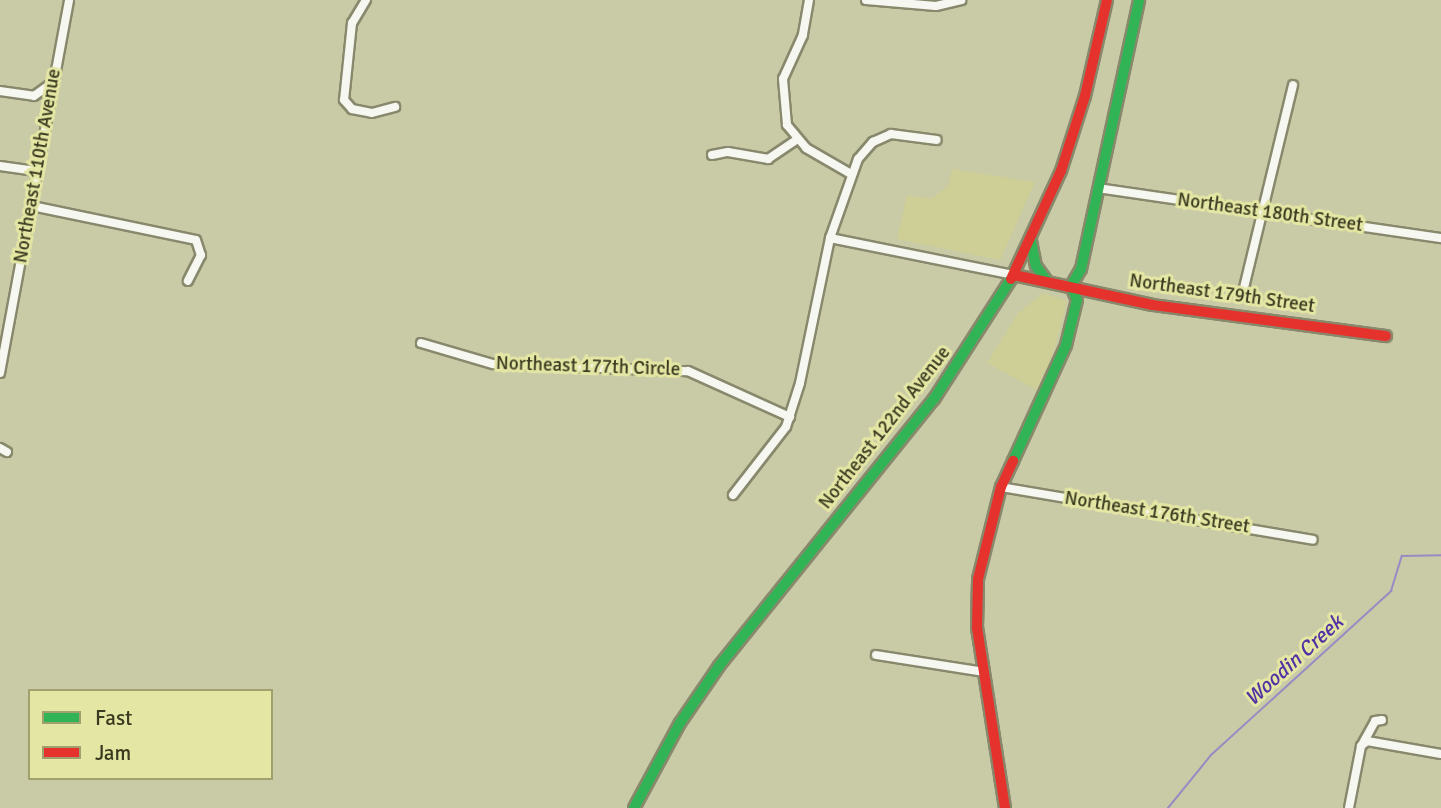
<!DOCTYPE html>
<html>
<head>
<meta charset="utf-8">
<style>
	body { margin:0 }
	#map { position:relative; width:1441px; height:808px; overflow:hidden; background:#c9caa6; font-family:Signika,sans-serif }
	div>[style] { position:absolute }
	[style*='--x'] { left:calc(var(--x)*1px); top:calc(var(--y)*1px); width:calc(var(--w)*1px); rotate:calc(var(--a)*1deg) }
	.built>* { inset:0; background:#cdcf96 }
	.stream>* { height:2px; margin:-1px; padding:0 1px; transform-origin:1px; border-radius:1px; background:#978bc3 }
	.roads { filter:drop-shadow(2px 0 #88896c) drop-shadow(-2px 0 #88896c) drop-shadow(0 2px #88896c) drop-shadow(0 -2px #88896c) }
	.street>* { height:8px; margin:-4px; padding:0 4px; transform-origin:4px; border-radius:4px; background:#f7f7f2 }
	.fast>* { height:10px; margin:-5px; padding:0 5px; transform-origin:5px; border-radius:5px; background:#30b455 }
	.jam>* { height:10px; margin:-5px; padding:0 5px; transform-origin:5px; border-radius:5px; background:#e5322d }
	span { translate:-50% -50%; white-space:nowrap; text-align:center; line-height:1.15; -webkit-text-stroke:6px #e4e6a4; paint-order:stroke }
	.street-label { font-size:19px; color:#3a3a20 }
	.water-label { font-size:21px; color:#5131a3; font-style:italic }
	.legend { position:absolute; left:28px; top:689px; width:245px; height:91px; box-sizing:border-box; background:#e4e6a4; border:2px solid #a0a16f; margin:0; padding:9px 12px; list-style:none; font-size:21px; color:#3a3a20 }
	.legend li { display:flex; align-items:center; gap:14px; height:35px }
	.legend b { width:35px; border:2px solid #a0a16f }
</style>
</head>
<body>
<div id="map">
	<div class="built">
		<div style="clip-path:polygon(952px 169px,1035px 182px,1000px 260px,897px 239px,907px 195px,931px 199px,949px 185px)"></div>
		<div style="clip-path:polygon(1043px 293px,1067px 301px,1053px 354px,1037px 390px,987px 363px,1018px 313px)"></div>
	</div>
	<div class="stream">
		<div style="--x:1168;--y:808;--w:68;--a:-50.9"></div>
		<div style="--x:1211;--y:755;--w:244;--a:-42.3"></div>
		<div style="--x:1391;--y:591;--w:37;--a:-73"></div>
		<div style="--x:1402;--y:556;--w:39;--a:-1"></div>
	</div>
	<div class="roads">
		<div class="street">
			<div style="--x:366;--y:0;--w:27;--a:121"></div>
			<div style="--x:352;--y:23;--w:77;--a:95.9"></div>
			<div style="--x:344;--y:100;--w:12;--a:48"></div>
			<div style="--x:352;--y:109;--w:20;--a:11"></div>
			<div style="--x:372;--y:113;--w:24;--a:-15"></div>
			<div style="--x:809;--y:0;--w:36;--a:100"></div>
			<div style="--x:803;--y:35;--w:48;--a:114.4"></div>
			<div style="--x:783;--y:79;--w:46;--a:85"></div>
			<div style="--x:787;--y:125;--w:30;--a:50"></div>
			<div style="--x:806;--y:148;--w:52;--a:30"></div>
			<div style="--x:866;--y:0;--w:70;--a:4.9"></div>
			<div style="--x:936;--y:6;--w:26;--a:-13"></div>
			<div style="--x:0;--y:91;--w:34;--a:8"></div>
			<div style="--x:34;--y:96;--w:24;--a:-36"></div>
			<div style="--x:712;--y:155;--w:16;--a:-11"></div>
			<div style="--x:728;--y:152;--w:41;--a:9.9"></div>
			<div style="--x:768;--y:159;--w:34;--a:-34"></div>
			<div style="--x:0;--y:166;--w:36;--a:8"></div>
			<div style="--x:1098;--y:188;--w:347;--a:8.3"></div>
			<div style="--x:32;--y:206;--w:167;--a:11.7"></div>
			<div style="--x:196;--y:240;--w:16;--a:72"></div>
			<div style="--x:201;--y:255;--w:29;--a:117"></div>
			<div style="--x:830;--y:238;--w:188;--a:11.4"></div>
			<div style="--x:1242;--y:296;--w:217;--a:-76.4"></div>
			<div style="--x:421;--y:343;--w:75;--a:16.3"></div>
			<div style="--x:493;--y:364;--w:195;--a:2.1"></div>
			<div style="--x:688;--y:371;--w:112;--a:24.3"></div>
			<div style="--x:0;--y:373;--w:379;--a:-79.5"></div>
			<div style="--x:0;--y:448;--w:8;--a:30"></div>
			<div style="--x:1001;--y:487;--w:316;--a:9.6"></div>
			<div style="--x:733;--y:495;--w:86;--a:-52.1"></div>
			<div style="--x:786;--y:427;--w:46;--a:-72.3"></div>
			<div style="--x:800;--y:383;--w:148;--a:-78.3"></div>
			<div style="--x:830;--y:238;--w:84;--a:-70.5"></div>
			<div style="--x:858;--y:159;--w:23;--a:-49"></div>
			<div style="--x:873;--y:142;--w:20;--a:-24"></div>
			<div style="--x:891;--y:134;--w:46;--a:7.4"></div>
			<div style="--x:876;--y:655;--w:109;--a:8.9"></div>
			<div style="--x:1363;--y:743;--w:25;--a:-61"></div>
			<div style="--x:1375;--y:721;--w:7;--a:-8"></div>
			<div style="--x:1349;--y:808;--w:63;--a:-79"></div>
			<div style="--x:1361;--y:746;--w:8;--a:-40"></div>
			<div style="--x:1367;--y:741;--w:75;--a:10"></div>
		</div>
		<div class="fast">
			<div style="--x:1031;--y:241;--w:25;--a:79"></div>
			<div style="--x:1036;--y:266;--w:19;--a:54"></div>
			<div style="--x:1071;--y:286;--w:20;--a:-60"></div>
			<div style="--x:1081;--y:269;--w:275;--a:-77.8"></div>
			<div style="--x:1013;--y:461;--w:128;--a:-65.4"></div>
			<div style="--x:1066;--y:345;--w:46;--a:-76.3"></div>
			<div style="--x:1077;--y:300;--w:15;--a:-113"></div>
			<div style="--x:634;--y:808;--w:97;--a:-61.6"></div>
			<div style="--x:680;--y:723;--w:69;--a:-55.6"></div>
			<div style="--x:719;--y:666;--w:343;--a:-51.2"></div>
			<div style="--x:934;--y:399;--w:143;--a:-57.3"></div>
		</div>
		<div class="jam">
			<div style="--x:1014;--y:275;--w:142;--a:12.2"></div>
			<div style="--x:1153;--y:305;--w:235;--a:7.6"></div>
			<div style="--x:1011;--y:279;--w:119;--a:-65.2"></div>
			<div style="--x:1061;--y:171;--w:79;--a:-72.3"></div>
			<div style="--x:1085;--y:96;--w:98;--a:-77.1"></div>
			<div style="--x:1005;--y:808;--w:182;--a:-98.8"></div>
			<div style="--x:977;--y:628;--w:49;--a:-88.8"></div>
			<div style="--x:978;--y:579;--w:95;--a:-76"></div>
			<div style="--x:1001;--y:487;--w:29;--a:-65"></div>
		</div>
	</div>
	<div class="street-label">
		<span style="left:38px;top:166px;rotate:-80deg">Northeast 110th Avenue</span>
		<span style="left:1270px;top:213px;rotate:8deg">Northeast 180th Street</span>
		<span style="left:1222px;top:294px;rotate:8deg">Northeast 179th Street</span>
		<span style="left:588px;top:367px;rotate:2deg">Northeast 177th Circle</span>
		<span style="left:885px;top:428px;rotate:-52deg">Northeast 122nd Avenue</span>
		<span style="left:1157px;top:513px;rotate:9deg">Northeast 176th Street</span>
	</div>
	<div class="water-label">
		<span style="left:1294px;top:660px;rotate:-42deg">Woodin Creek</span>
	</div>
	<ul class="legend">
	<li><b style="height:9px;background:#30b455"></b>Fast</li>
	<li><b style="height:9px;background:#e5322d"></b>Jam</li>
	</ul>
</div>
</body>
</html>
